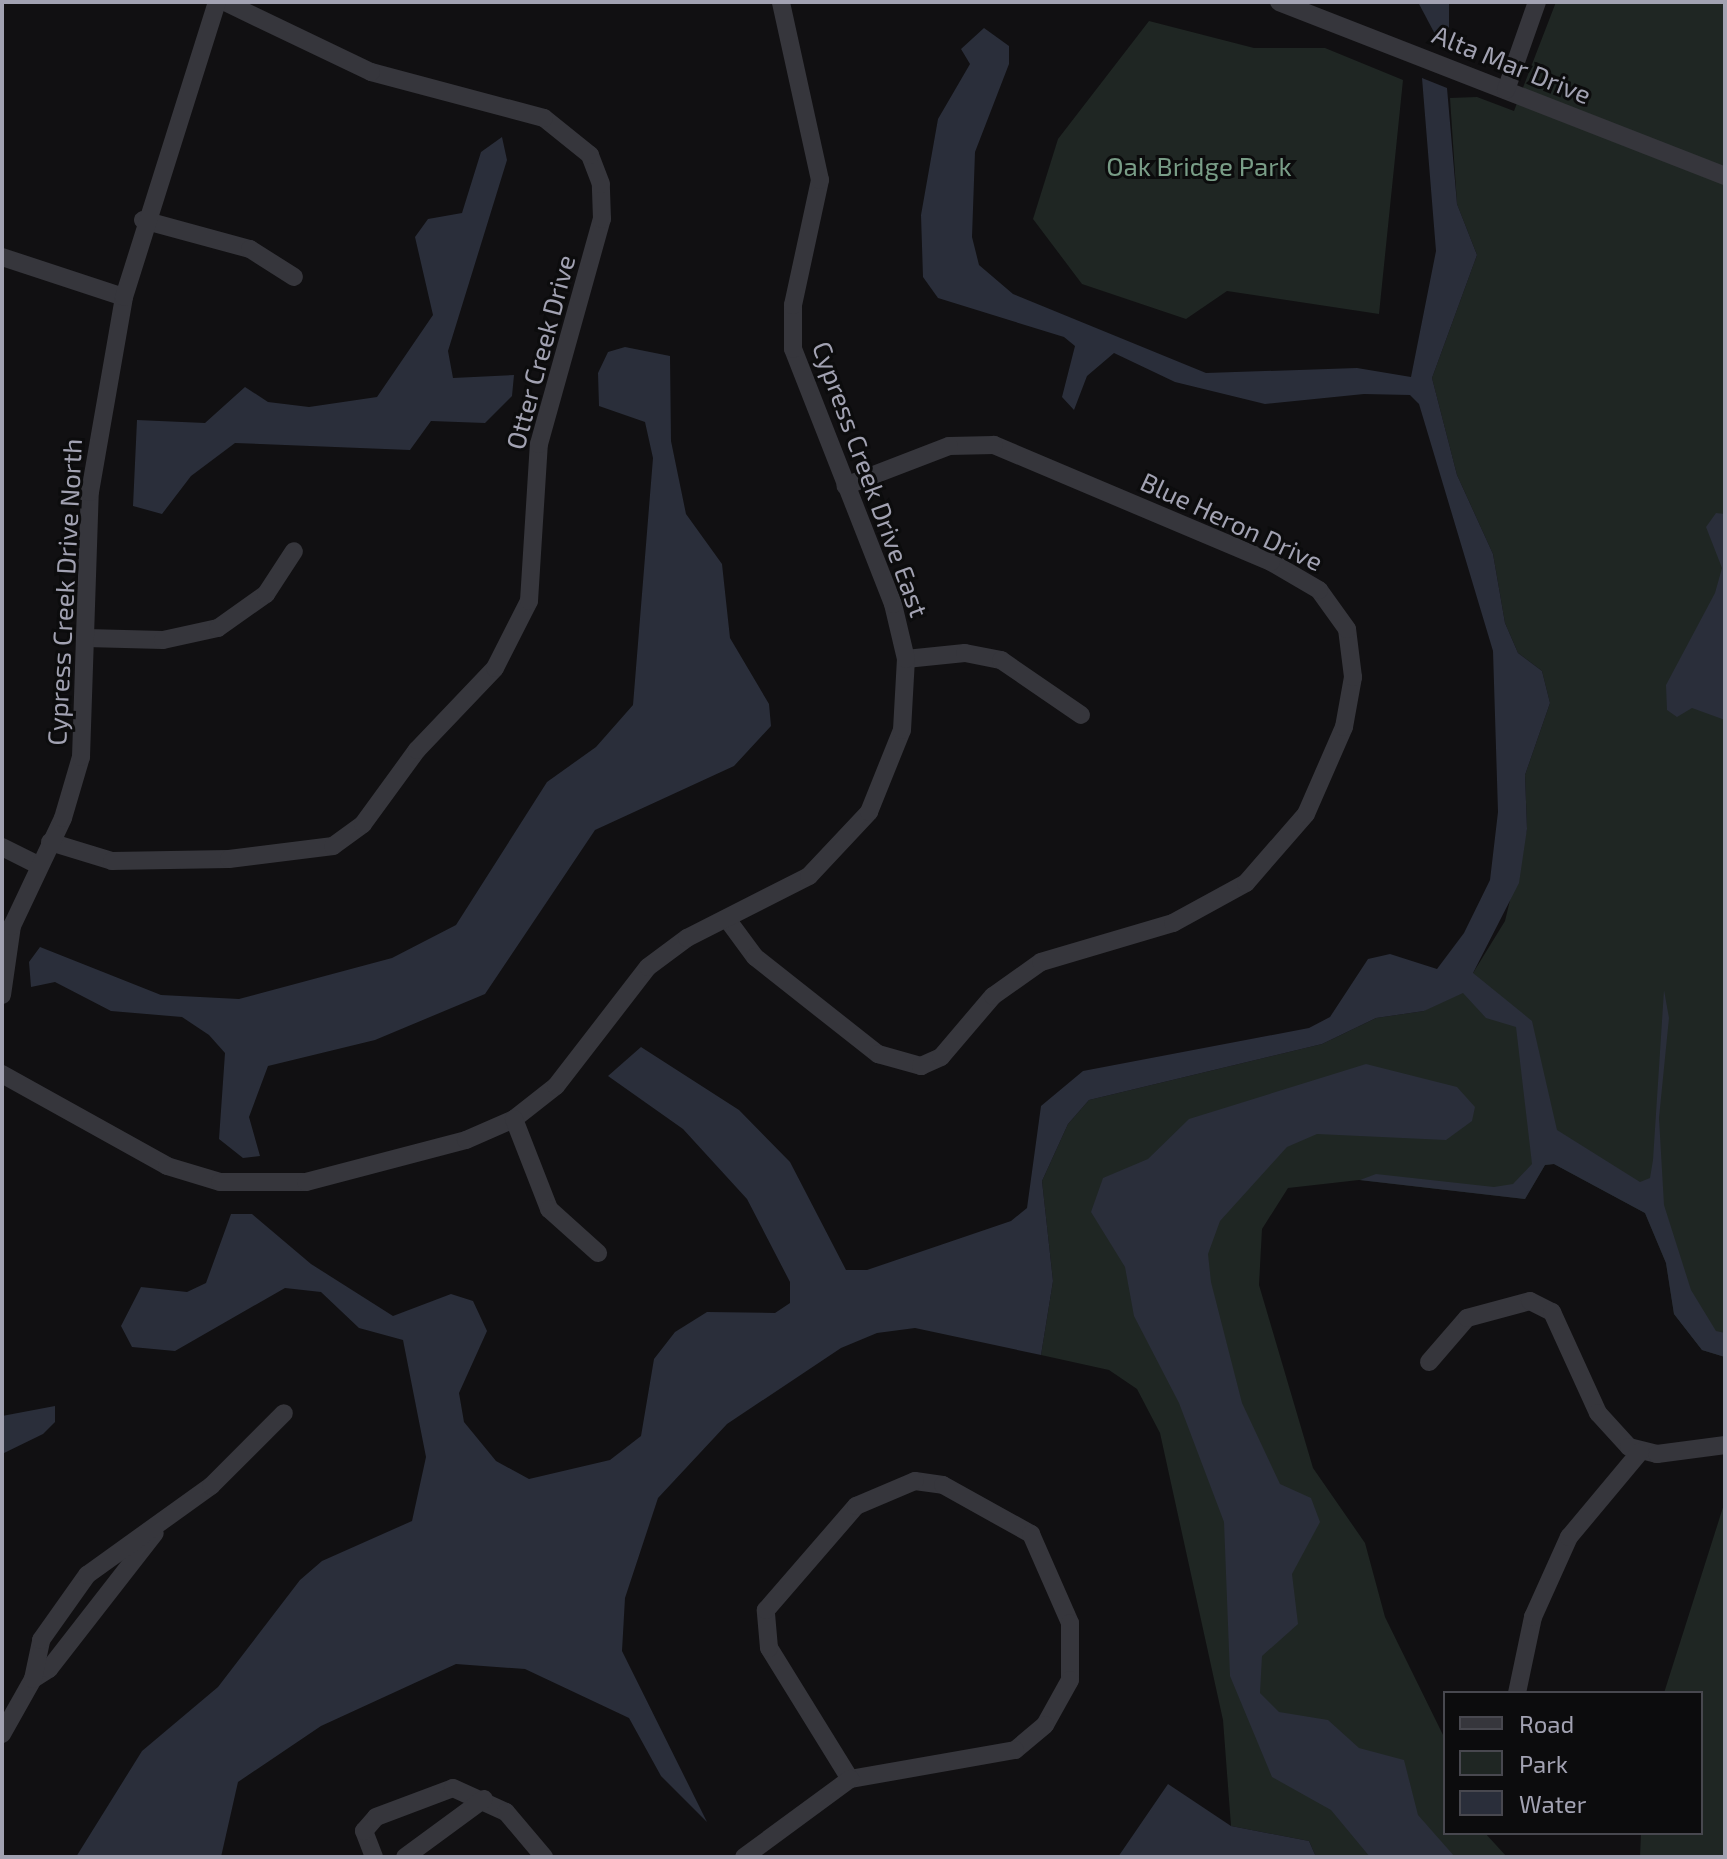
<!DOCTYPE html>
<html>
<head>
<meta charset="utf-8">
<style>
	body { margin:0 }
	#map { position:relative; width:1727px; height:1859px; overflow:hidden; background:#111012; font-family:"Exo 2",sans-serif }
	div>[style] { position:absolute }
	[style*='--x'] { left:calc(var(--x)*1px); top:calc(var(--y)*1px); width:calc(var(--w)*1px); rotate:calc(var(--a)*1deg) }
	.green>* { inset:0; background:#1f2623 }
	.water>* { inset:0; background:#2a2e3a }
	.street>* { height:18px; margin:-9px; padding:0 9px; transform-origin:9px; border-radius:9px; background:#36363c }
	span { translate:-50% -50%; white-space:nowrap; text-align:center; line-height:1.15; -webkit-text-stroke:6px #0c0c0d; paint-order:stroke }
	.street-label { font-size:26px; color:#a2a2b2 }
	.park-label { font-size:26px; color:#799d87 }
	.frame { position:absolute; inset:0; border:4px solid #a2a2b2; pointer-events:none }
	.legend { position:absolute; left:1443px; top:1691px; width:260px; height:144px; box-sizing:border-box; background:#0c0c0d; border:2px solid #48484f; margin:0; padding:10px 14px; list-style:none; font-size:24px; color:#a2a2b2 }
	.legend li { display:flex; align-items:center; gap:16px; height:40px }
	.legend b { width:40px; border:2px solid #48484f }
</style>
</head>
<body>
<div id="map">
	<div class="green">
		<div style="clip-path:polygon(1556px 2px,1725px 2px,1725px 1357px,1702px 1350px,1674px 1314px,1666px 1263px,1645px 1213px,1554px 1164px,1545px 1165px,1525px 1199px,1359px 1180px,1288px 1188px,1262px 1229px,1259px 1285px,1313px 1468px,1365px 1543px,1385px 1617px,1445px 1739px,1445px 1833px,1485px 1833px,1507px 1857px,1316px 1857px,1309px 1841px,1231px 1826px,1223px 1720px,1160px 1433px,1137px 1389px,1109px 1370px,1041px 1355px,1053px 1281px,1042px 1181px,1068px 1124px,1089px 1100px,1322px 1044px,1376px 1018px,1424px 1011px,1473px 973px,1505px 921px,1527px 829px,1525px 775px,1550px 703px,1542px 671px,1518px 653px,1505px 623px,1493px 554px,1457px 475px,1432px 378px,1477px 255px,1457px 204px,1450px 98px,1477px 97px,1514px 111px)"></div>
		<div style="clip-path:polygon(1149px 21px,1254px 48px,1325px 48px,1403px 80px,1379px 314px,1227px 291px,1186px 319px,1082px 284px,1033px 219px,1058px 139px)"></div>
		<div style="clip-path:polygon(1725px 1501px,1725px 1857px,1640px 1857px,1641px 1833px,1701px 1833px,1701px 1693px,1664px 1693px)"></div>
	</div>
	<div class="water">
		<div style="clip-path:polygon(1418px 2px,1449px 2px,1449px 39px,1436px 36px)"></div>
		<div style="clip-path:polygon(984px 28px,1009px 46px,1009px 64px,975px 152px,972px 237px,979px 265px,1013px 294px,1206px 373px,1357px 368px,1411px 377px,1436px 251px,1422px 78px,1447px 88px,1457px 204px,1477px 255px,1432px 378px,1457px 475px,1493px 554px,1505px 623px,1518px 653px,1542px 671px,1550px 703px,1525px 775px,1527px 829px,1519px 883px,1473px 973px,1532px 1021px,1557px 1130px,1640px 1182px,1650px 1178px,1653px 1160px,1664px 990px,1669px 1018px,1659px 1118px,1664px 1205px,1691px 1290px,1716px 1331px,1725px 1333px,1725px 1357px,1702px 1350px,1674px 1314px,1666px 1263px,1645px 1213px,1554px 1164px,1545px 1165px,1525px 1199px,1360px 1180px,1376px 1174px,1494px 1187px,1513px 1184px,1532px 1164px,1516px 1027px,1486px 1018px,1463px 993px,1424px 1011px,1376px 1018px,1322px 1044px,1089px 1100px,1068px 1124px,1042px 1181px,1053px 1281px,1041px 1355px,915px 1328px,877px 1333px,841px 1348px,727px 1424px,658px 1498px,625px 1598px,622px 1651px,707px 1822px,661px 1776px,629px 1718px,525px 1669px,456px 1664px,321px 1726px,238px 1782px,221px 1857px,76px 1857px,142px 1751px,218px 1687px,300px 1580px,322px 1561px,412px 1521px,426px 1457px,403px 1340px,359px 1328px,321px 1292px,285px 1288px,175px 1351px,132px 1347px,121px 1326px,141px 1287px,187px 1292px,206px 1283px,231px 1214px,252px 1214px,311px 1264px,393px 1316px,451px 1294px,473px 1301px,487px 1331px,459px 1393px,464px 1422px,496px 1461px,529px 1479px,610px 1460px,641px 1436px,654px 1359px,675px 1332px,707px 1312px,775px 1313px,790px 1303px,790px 1282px,747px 1199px,683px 1129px,608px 1076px,641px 1047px,739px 1110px,790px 1162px,846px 1270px,867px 1270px,1011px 1221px,1027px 1208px,1041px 1106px,1083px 1071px,1309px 1028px,1330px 1017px,1368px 959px,1390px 954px,1437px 969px,1464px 933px,1490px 880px,1498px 812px,1493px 651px,1419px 404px,1410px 395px,1364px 394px,1265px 404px,1175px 382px,1114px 353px,1087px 376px,1074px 410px,1062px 397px,1075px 346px,1064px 337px,938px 298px,923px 277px,921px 215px,938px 119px,970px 64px,961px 49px)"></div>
		<div style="clip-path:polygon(502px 137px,507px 160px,448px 351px,453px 378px,514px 375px,512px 396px,485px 423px,431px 421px,410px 450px,235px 443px,191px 476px,162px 514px,133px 506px,137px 420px,205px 423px,245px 387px,268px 402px,309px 407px,377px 397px,433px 315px,415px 237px,428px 219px,462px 213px,481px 152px)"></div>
		<div style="clip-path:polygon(625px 347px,670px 356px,671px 441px,686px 514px,722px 564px,730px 638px,769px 704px,771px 726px,734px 766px,595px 830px,485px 994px,375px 1040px,268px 1066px,249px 1117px,260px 1156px,243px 1158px,219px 1139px,225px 1053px,209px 1035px,182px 1017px,111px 1011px,55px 982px,31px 987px,29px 962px,40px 947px,161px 995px,239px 999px,392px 958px,456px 925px,547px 782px,596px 747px,633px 705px,653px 458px,645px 422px,599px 406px,598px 373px,608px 352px)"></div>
		<div style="clip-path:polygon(1716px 513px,1725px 514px,1725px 720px,1692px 708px,1677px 717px,1667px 710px,1666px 685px,1715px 593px,1722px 568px,1706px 527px)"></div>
		<div style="clip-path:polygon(1366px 1064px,1457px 1087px,1475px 1107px,1472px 1121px,1446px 1140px,1317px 1134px,1287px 1147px,1220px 1221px,1208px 1254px,1211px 1282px,1242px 1403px,1280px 1484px,1311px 1498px,1320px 1522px,1292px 1574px,1298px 1624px,1262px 1656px,1260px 1693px,1279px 1712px,1328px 1720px,1359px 1748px,1404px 1760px,1418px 1815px,1455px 1857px,1370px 1857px,1331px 1810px,1272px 1777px,1230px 1676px,1224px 1522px,1179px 1403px,1134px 1316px,1125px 1267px,1091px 1212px,1103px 1178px,1148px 1159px,1189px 1119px)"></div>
		<div style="clip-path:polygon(55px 1406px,55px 1422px,43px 1434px,2px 1454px,2px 1416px)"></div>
		<div style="clip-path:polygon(1168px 1784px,1231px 1826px,1309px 1841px,1316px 1857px,1118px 1857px)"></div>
	</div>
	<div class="street">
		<div style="--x:1279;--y:2;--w:479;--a:21.3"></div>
		<div style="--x:1506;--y:90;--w:93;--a:-70.6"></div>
		<div style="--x:143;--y:220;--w:111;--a:15.2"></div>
		<div style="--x:250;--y:249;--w:52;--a:32.5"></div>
		<div style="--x:2;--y:257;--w:128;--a:18.2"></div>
		<div style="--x:86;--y:638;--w:77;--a:1.5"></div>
		<div style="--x:163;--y:640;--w:56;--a:-12.3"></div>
		<div style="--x:218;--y:628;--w:59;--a:-35.3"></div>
		<div style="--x:266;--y:594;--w:51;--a:-56.9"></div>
		<div style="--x:906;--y:659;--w:59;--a:-5.8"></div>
		<div style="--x:965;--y:653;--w:37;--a:11"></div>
		<div style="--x:1001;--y:660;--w:97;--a:34.5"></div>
		<div style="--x:50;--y:842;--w:65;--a:17"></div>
		<div style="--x:112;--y:861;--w:117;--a:-1"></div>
		<div style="--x:229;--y:859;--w:105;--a:-7.1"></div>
		<div style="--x:333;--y:846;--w:37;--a:-36"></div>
		<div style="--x:363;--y:824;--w:92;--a:-53.9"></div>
		<div style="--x:417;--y:750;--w:113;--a:-46.4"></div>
		<div style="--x:495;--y:668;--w:75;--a:-63.1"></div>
		<div style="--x:529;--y:601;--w:157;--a:-86.4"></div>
		<div style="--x:539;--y:444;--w:234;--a:-74.4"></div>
		<div style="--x:602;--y:219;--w:35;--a:-92"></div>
		<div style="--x:601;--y:184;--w:31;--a:-111"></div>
		<div style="--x:590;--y:155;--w:59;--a:-141.2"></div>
		<div style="--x:544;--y:118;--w:179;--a:-165.1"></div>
		<div style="--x:371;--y:72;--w:162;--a:-154.4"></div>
		<div style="--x:2;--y:847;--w:40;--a:26.6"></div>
		<div style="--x:727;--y:919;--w:47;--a:53.6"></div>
		<div style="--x:755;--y:957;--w:157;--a:38.3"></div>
		<div style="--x:878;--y:1054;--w:45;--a:15.6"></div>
		<div style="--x:921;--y:1066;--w:22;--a:-24"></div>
		<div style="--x:941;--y:1057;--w:80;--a:-49.6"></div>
		<div style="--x:993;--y:996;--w:59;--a:-35.3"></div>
		<div style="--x:1041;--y:962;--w:138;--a:-16.5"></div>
		<div style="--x:1173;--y:923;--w:83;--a:-28.7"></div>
		<div style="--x:1246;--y:883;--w:91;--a:-49"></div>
		<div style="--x:1306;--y:814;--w:95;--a:-66.4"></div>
		<div style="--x:1344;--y:727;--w:51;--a:-79.8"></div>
		<div style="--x:1353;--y:677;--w:48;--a:-97.1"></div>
		<div style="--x:1347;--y:629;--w:48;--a:-125.7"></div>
		<div style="--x:1319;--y:590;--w:56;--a:-149.7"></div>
		<div style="--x:1271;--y:562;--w:301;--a:-157.1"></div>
		<div style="--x:994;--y:445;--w:45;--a:178.7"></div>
		<div style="--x:949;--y:446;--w:111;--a:159"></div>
		<div style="--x:2;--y:995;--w:70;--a:-81.8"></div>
		<div style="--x:12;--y:926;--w:119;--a:-64.7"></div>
		<div style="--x:63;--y:818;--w:64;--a:-73.6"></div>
		<div style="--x:81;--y:757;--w:265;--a:-88.1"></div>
		<div style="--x:90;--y:492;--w:198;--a:-80.1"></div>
		<div style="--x:124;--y:297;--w:309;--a:-72.5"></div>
		<div style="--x:2;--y:1074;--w:189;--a:29.1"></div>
		<div style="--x:167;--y:1166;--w:55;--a:16.8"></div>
		<div style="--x:220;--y:1182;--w:86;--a:0"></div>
		<div style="--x:306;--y:1182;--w:165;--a:-14.7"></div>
		<div style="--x:466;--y:1140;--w:52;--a:-23.6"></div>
		<div style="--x:514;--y:1119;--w:53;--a:-38.2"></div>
		<div style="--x:556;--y:1086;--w:150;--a:-52.3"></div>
		<div style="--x:648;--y:967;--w:49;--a:-36.6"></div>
		<div style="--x:687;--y:938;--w:137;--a:-26.9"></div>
		<div style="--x:809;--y:876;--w:88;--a:-46.8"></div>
		<div style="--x:869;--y:812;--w:88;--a:-68.1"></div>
		<div style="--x:902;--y:730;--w:71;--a:-86.8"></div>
		<div style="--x:906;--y:659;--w:57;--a:-103.3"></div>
		<div style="--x:893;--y:604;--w:274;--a:-111.4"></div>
		<div style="--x:793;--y:349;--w:44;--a:-90"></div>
		<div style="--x:793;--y:305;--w:128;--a:-77.8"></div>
		<div style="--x:820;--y:180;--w:182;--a:-102.4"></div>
		<div style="--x:514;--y:1119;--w:97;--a:68.7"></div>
		<div style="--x:549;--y:1209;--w:66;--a:41.9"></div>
		<div style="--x:1429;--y:1362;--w:58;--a:-49.2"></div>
		<div style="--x:1467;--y:1318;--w:65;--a:-15.1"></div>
		<div style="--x:1530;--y:1301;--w:25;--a:27"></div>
		<div style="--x:1552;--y:1312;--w:111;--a:65.5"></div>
		<div style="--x:1598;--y:1413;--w:46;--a:47.6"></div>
		<div style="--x:1629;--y:1447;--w:29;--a:14"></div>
		<div style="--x:1657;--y:1454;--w:69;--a:-7.5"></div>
		<div style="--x:915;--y:1481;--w:28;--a:8"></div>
		<div style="--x:943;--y:1485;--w:101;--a:29.1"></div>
		<div style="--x:1031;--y:1534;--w:97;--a:66.3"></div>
		<div style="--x:1070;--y:1623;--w:57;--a:90"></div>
		<div style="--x:1070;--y:1680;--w:51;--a:119.1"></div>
		<div style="--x:1045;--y:1725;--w:39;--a:140"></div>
		<div style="--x:1015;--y:1750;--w:168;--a:170"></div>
		<div style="--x:850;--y:1779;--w:154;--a:-121.7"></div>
		<div style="--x:769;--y:1648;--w:38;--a:-95"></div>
		<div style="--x:766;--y:1610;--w:138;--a:-49.1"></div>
		<div style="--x:856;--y:1506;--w:64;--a:-23"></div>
		<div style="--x:33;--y:1679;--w:19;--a:-32"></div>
		<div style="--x:49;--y:1669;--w:172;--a:-52.1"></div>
		<div style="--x:1517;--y:1693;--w:78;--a:-78.1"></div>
		<div style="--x:1533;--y:1617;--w:88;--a:-65.8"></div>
		<div style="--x:1569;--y:1537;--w:111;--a:-50.1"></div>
		<div style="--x:2;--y:1734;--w:63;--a:-60.6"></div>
		<div style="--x:33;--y:1679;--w:40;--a:-78"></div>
		<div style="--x:41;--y:1640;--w:80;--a:-54.7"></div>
		<div style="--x:87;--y:1575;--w:153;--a:-35.7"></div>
		<div style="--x:211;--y:1486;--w:103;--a:-45"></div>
		<div style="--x:374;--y:1857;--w:28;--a:-111"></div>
		<div style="--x:364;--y:1831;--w:18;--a:-49"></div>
		<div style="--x:376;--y:1817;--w:82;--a:-20.6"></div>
		<div style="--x:453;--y:1788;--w:58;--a:24.4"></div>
		<div style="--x:506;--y:1812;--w:59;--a:49.8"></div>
		<div style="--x:405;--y:1857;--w:98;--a:-36.3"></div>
		<div style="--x:744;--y:1857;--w:132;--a:-36.3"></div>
	</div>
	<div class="street-label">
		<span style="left:1512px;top:64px;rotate:22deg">Alta Mar Drive</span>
		<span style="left:540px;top:352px;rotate:-75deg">Otter Creek Drive</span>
		<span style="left:871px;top:479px;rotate:70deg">Cypress Creek Drive East</span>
		<span style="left:1232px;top:521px;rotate:25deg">Blue Heron Drive</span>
		<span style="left:64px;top:592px;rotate:-87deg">Cypress Creek Drive North</span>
	</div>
	<div class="park-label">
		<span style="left:1199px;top:166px">Oak Bridge Park</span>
	</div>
	<div class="frame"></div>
	<ul class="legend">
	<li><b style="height:10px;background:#36363c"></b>Road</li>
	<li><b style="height:22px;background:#1f2623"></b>Park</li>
	<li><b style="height:22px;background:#2a2e3a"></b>Water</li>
	</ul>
</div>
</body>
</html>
